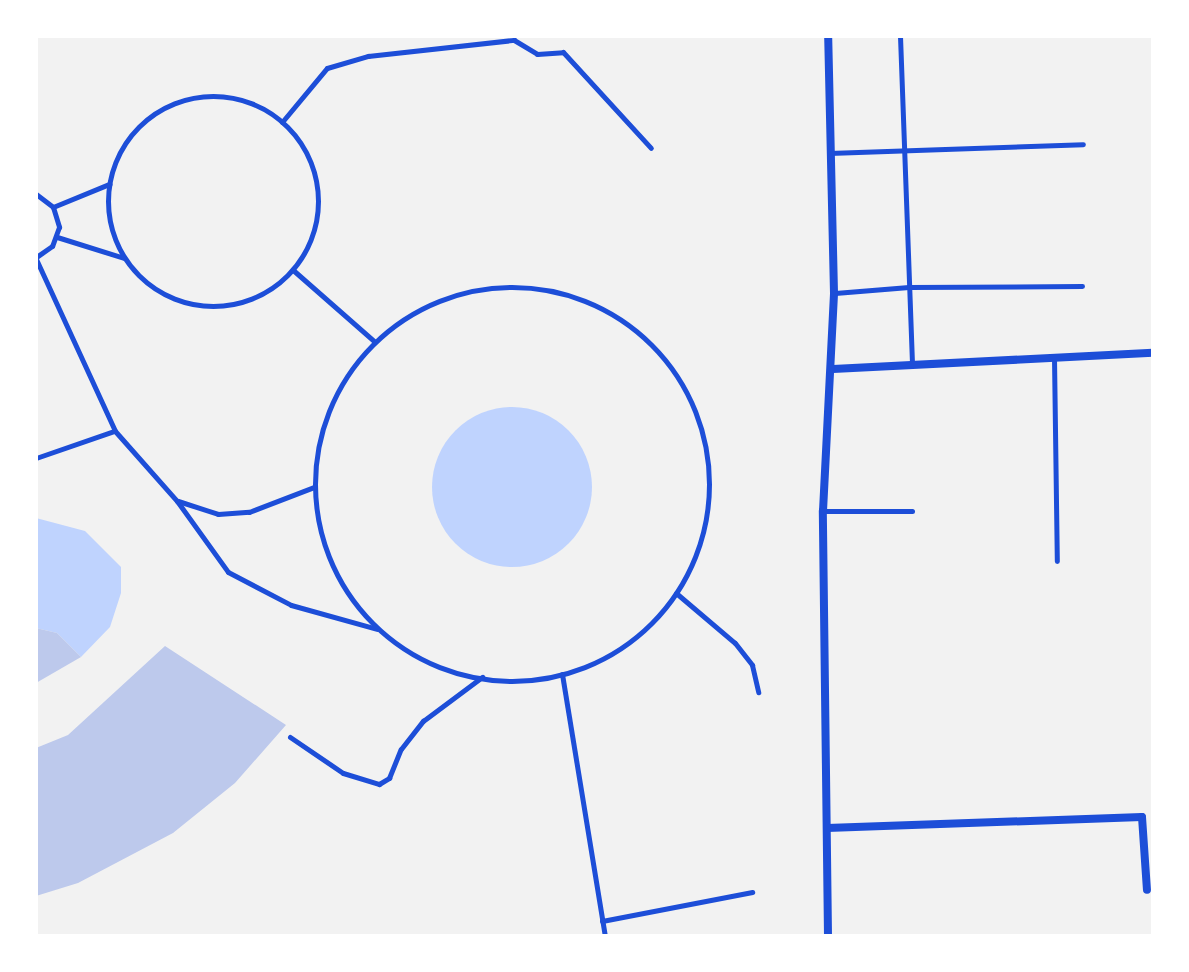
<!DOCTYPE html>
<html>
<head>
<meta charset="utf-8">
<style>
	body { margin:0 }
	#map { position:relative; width:1189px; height:972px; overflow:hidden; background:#f2f2f2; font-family:"PT Sans",sans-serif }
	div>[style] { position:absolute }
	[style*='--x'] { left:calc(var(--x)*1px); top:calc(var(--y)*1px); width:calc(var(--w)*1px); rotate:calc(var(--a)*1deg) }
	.water>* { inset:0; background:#bfd3fe }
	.round { border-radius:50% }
	.building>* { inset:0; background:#bdc9ec }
	.service>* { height:5px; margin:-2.5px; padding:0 2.5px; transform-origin:2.5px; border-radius:2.5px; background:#1d4ed8 }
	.service>.ring { margin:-2.5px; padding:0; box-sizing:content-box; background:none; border:5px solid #1d4ed8; border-radius:50% }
	.minor>* { height:8px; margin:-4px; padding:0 4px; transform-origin:4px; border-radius:4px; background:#1d4ed8 }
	span { translate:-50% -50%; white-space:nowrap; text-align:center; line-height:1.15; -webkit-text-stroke:6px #fff; paint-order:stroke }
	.frame { position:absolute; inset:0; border:38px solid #fff; pointer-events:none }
</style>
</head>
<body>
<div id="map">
	<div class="water">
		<div class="round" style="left:432px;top:407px;width:160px;height:160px"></div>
		<div style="clip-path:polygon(36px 518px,85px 531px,121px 567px,121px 593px,110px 627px,81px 657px,57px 633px,36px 628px)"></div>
	</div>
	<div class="building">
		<div style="clip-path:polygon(36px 628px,57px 633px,81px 657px,36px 683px)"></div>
		<div style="clip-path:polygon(165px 646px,286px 725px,235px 783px,173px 833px,78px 883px,36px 896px,36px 748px,68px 735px)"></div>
	</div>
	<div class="service">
		<div style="--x:900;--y:36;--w:326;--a:87.9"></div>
		<div class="ring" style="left:108px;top:96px;width:205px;height:205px"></div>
		<div style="--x:282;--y:122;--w:70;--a:-50.2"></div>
		<div style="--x:327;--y:68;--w:43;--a:-16.3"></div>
		<div style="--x:368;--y:56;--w:147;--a:-6.3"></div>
		<div style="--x:514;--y:40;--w:27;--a:31"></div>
		<div style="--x:537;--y:54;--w:26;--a:-4"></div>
		<div style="--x:563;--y:52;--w:130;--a:47.5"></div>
		<div style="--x:829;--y:153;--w:254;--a:-2"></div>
		<div style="--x:36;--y:194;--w:21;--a:37"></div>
		<div style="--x:53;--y:207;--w:21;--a:73"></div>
		<div style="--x:59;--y:227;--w:20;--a:110"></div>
		<div style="--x:52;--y:246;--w:19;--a:145"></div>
		<div style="--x:53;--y:207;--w:61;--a:-22.3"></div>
		<div style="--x:57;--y:237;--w:70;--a:17.4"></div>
		<div style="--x:36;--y:259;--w:189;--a:65.3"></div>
		<div style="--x:115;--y:431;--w:94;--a:48.5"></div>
		<div style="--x:177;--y:501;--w:87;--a:54.3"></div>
		<div style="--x:228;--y:572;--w:71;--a:27.6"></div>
		<div style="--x:291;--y:605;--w:89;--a:15.6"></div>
		<div style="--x:293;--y:270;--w:109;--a:41.3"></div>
		<div class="ring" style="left:315px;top:287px;width:389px;height:389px"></div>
		<div style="--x:835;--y:293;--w:74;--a:-4.6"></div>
		<div style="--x:909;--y:287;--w:173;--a:-0.3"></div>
		<div style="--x:1054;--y:358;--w:203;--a:89.2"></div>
		<div style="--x:36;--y:458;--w:83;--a:-19.1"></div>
		<div style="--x:178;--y:501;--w:42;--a:18"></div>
		<div style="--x:218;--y:514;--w:31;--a:-4"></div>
		<div style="--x:249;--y:512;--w:70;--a:-21"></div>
		<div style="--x:823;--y:511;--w:89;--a:0"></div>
		<div style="--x:676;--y:593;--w:77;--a:40.3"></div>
		<div style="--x:735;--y:643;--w:28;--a:52"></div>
		<div style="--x:752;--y:665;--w:28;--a:77"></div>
		<div style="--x:562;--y:674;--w:266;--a:80.7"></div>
		<div style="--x:290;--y:737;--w:64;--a:34.2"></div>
		<div style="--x:343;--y:773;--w:38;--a:17"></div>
		<div style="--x:379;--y:784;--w:12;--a:-31"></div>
		<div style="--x:389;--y:778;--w:31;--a:-68"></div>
		<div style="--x:401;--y:749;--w:36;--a:-52"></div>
		<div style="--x:423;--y:721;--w:74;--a:-36.7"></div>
		<div style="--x:602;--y:921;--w:153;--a:-10.9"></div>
	</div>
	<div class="minor">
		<div style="--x:833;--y:369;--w:320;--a:-2.9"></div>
		<div style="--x:827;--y:828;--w:315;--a:-2"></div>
		<div style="--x:1142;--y:817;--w:73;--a:86.1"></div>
		<div style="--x:828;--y:936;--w:425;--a:-90.7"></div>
		<div style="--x:823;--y:511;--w:218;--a:-87.1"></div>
		<div style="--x:834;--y:293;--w:257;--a:-91.3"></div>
	</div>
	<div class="frame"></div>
</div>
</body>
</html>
